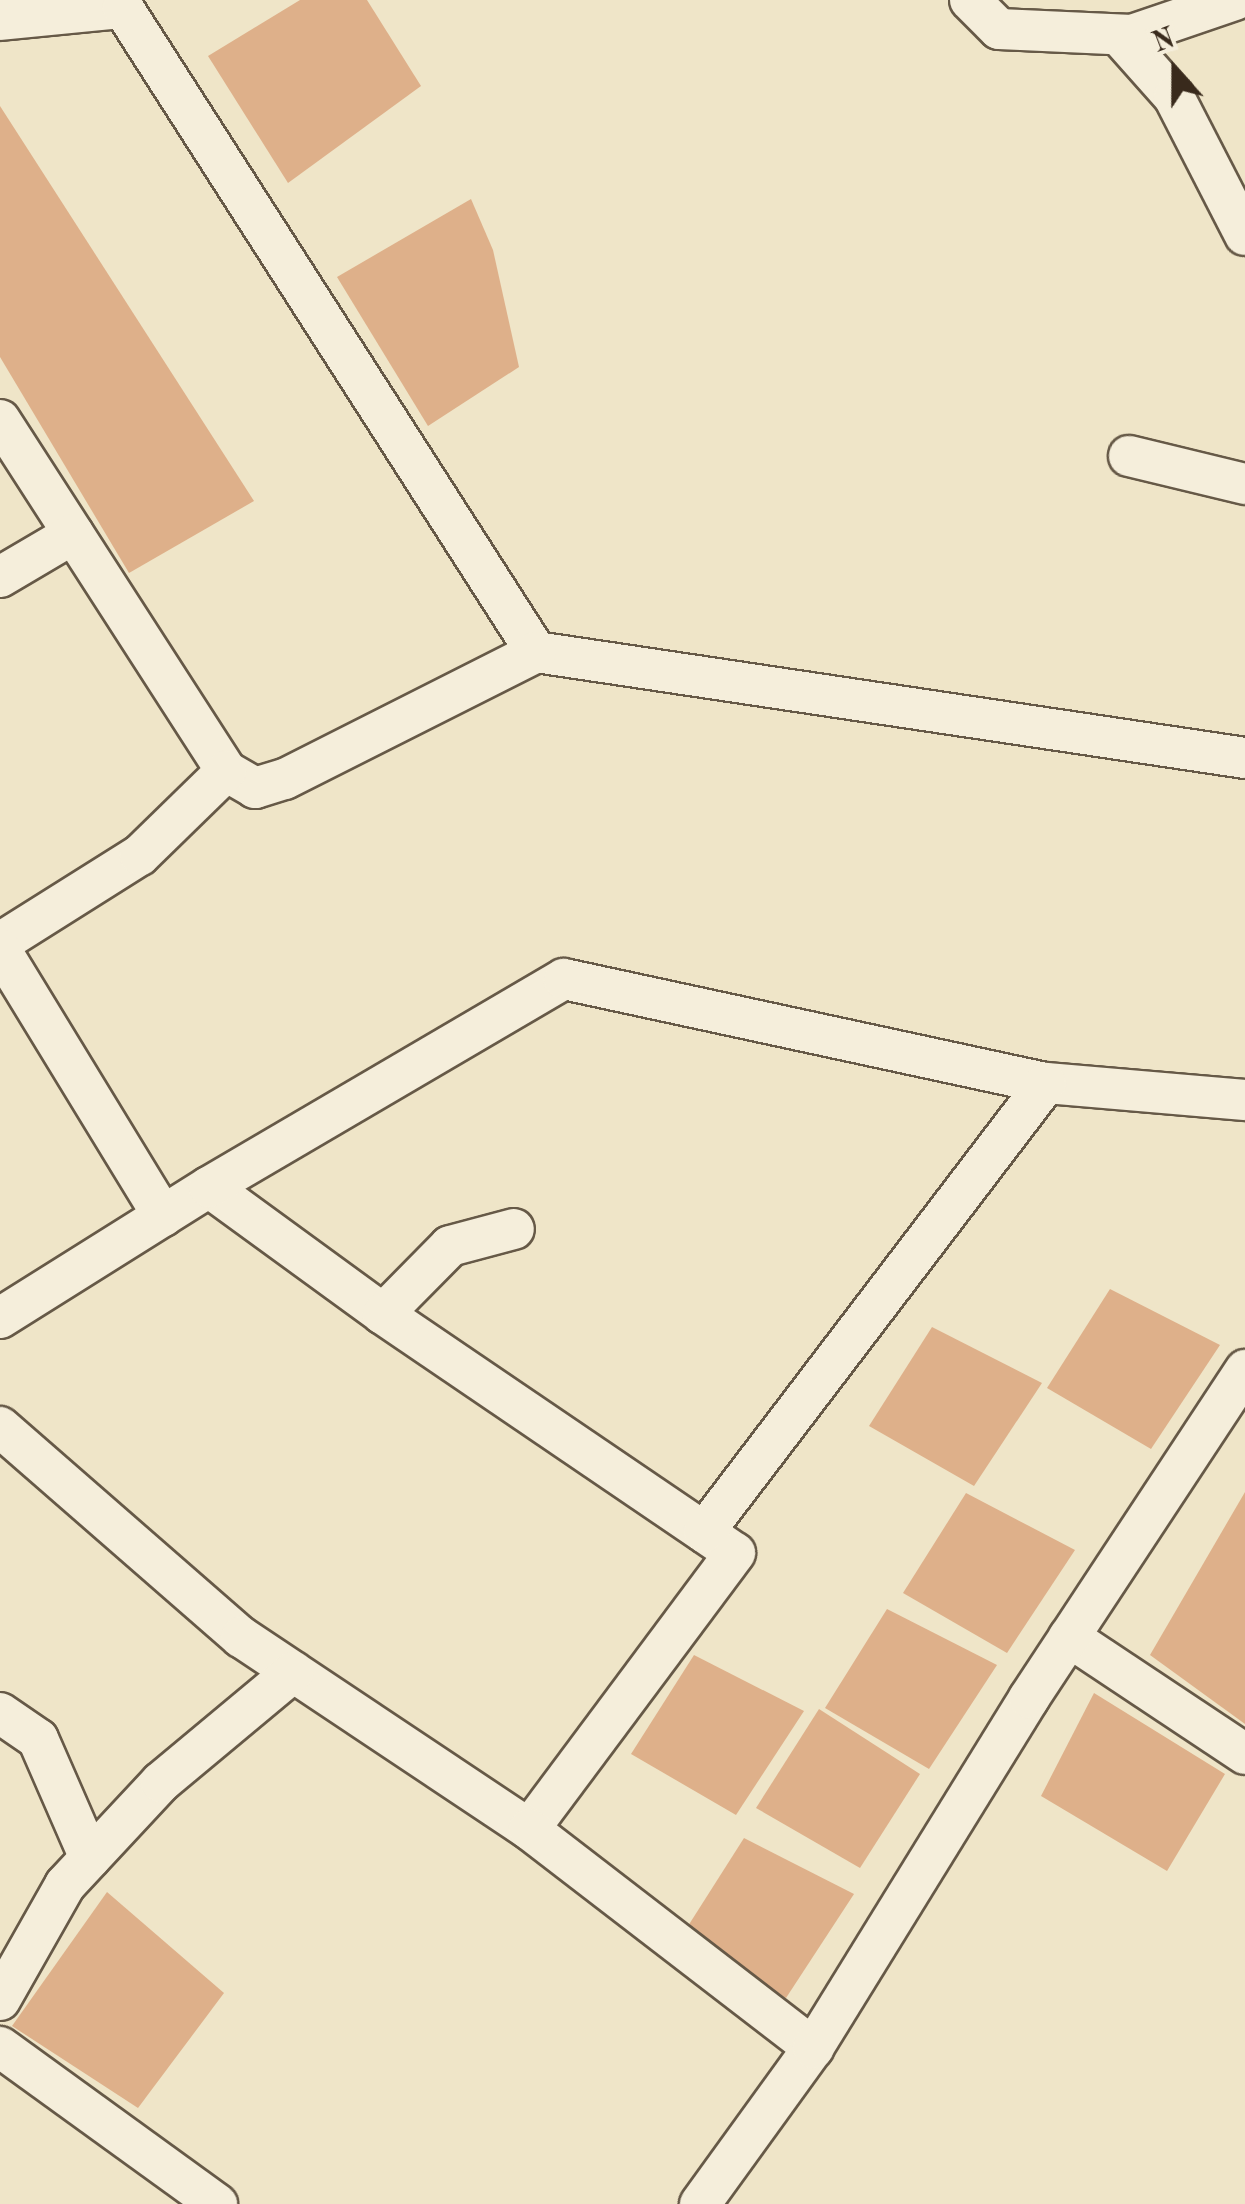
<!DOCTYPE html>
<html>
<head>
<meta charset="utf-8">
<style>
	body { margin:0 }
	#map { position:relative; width:1245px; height:2204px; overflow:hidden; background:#efe5c8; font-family:"Old Standard TT",serif }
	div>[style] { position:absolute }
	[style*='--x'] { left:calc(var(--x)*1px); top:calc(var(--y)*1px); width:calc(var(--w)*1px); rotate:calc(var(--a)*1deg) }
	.building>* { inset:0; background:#deb08a }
	.roads { filter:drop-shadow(2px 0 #665947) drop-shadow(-2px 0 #665947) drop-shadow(0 2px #665947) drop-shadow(0 -2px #665947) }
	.minor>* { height:40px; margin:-20px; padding:0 20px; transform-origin:20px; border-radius:20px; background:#f5eedb }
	span { translate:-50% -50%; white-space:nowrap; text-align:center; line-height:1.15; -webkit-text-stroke:8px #f5eedb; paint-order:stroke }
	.north { position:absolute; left:1125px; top:20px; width:100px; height:100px; -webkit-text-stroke:8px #f5eedb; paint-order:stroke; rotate:339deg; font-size:28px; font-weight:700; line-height:40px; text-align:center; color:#392a1c }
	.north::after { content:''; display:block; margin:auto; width:35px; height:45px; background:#392a1c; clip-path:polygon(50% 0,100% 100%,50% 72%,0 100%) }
</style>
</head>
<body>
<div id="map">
	<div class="building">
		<div style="clip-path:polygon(300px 0,367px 0,421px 86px,288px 183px,208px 56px)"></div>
		<div style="clip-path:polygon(0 106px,254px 501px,129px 573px,0 357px)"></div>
		<div style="clip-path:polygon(471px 199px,493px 250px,519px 367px,428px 426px,337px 277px)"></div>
		<div style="clip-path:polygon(1110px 1289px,1220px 1345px,1151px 1449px,1047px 1388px)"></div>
		<div style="clip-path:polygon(932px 1327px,1042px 1383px,974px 1486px,869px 1426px)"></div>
		<div style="clip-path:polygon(1245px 1492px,1245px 1724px,1150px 1655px)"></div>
		<div style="clip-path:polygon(966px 1493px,1075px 1550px,1007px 1653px,903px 1593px)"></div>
		<div style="clip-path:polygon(887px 1609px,997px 1665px,929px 1769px,825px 1708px)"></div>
		<div style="clip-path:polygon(694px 1655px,804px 1711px,736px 1815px,631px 1754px)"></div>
		<div style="clip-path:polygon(1094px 1693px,1225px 1774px,1167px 1871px,1041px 1796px)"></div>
		<div style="clip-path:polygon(819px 1709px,920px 1774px,860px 1868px,756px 1808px)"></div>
		<div style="clip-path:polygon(744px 1838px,854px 1894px,786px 1998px,681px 1937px)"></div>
		<div style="clip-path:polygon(107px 1892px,224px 1993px,138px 2108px,12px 2026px)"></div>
	</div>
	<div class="roads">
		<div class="minor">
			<div style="--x:970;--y:0;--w:41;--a:45"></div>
			<div style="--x:999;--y:29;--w:133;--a:2.6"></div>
			<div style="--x:1132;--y:35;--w:109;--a:-18.8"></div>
			<div style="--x:0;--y:20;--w:124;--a:-5.6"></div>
			<div style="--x:123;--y:8;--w:765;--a:57.33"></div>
			<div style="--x:536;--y:652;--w:717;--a:8.5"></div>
			<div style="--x:1119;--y:35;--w:83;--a:48.4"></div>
			<div style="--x:1174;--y:97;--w:155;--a:62.8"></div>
			<div style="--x:0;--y:420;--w:417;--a:57.2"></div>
			<div style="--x:226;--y:771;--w:34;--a:30"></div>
			<div style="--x:255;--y:788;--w:31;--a:-17"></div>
			<div style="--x:285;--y:779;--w:281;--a:-26.8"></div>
			<div style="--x:1129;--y:456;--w:119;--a:13.6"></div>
			<div style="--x:0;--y:577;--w:85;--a:-30.5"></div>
			<div style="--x:0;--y:943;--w:165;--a:-32.2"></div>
			<div style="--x:140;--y:855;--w:120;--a:-44.3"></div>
			<div style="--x:0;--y:949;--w:313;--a:58.6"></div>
			<div style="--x:209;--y:1187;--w:215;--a:36.1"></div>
			<div style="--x:383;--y:1314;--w:425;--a:34.2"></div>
			<div style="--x:735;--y:1553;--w:344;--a:126.7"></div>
			<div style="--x:383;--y:1314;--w:95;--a:-45.4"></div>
			<div style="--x:450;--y:1246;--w:66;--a:-14.9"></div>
			<div style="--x:0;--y:1318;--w:247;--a:-32.1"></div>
			<div style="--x:209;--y:1187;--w:411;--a:-30.4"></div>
			<div style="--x:564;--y:979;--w:493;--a:12.2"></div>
			<div style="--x:1046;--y:1083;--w:200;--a:4.9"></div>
			<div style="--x:0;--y:1427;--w:320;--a:41.1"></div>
			<div style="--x:241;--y:1637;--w:346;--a:33.7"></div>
			<div style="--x:529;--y:1829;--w:359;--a:37.6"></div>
			<div style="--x:704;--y:1532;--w:564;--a:-52.7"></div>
			<div style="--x:1069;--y:1637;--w:211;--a:33.6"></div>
			<div style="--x:0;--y:1713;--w:46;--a:34.4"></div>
			<div style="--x:38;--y:1739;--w:130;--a:66.4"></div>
			<div style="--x:0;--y:2000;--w:132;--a:-60.5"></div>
			<div style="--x:65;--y:1885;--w:141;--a:-47"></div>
			<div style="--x:161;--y:1782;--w:172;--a:-39.8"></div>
			<div style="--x:0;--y:2047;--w:268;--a:35.9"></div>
			<div style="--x:700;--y:2204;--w:193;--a:-54.1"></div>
			<div style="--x:813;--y:2048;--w:411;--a:-58.3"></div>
			<div style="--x:1029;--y:1698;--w:393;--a:-56.6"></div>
		</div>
	</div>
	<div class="north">N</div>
</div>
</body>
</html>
